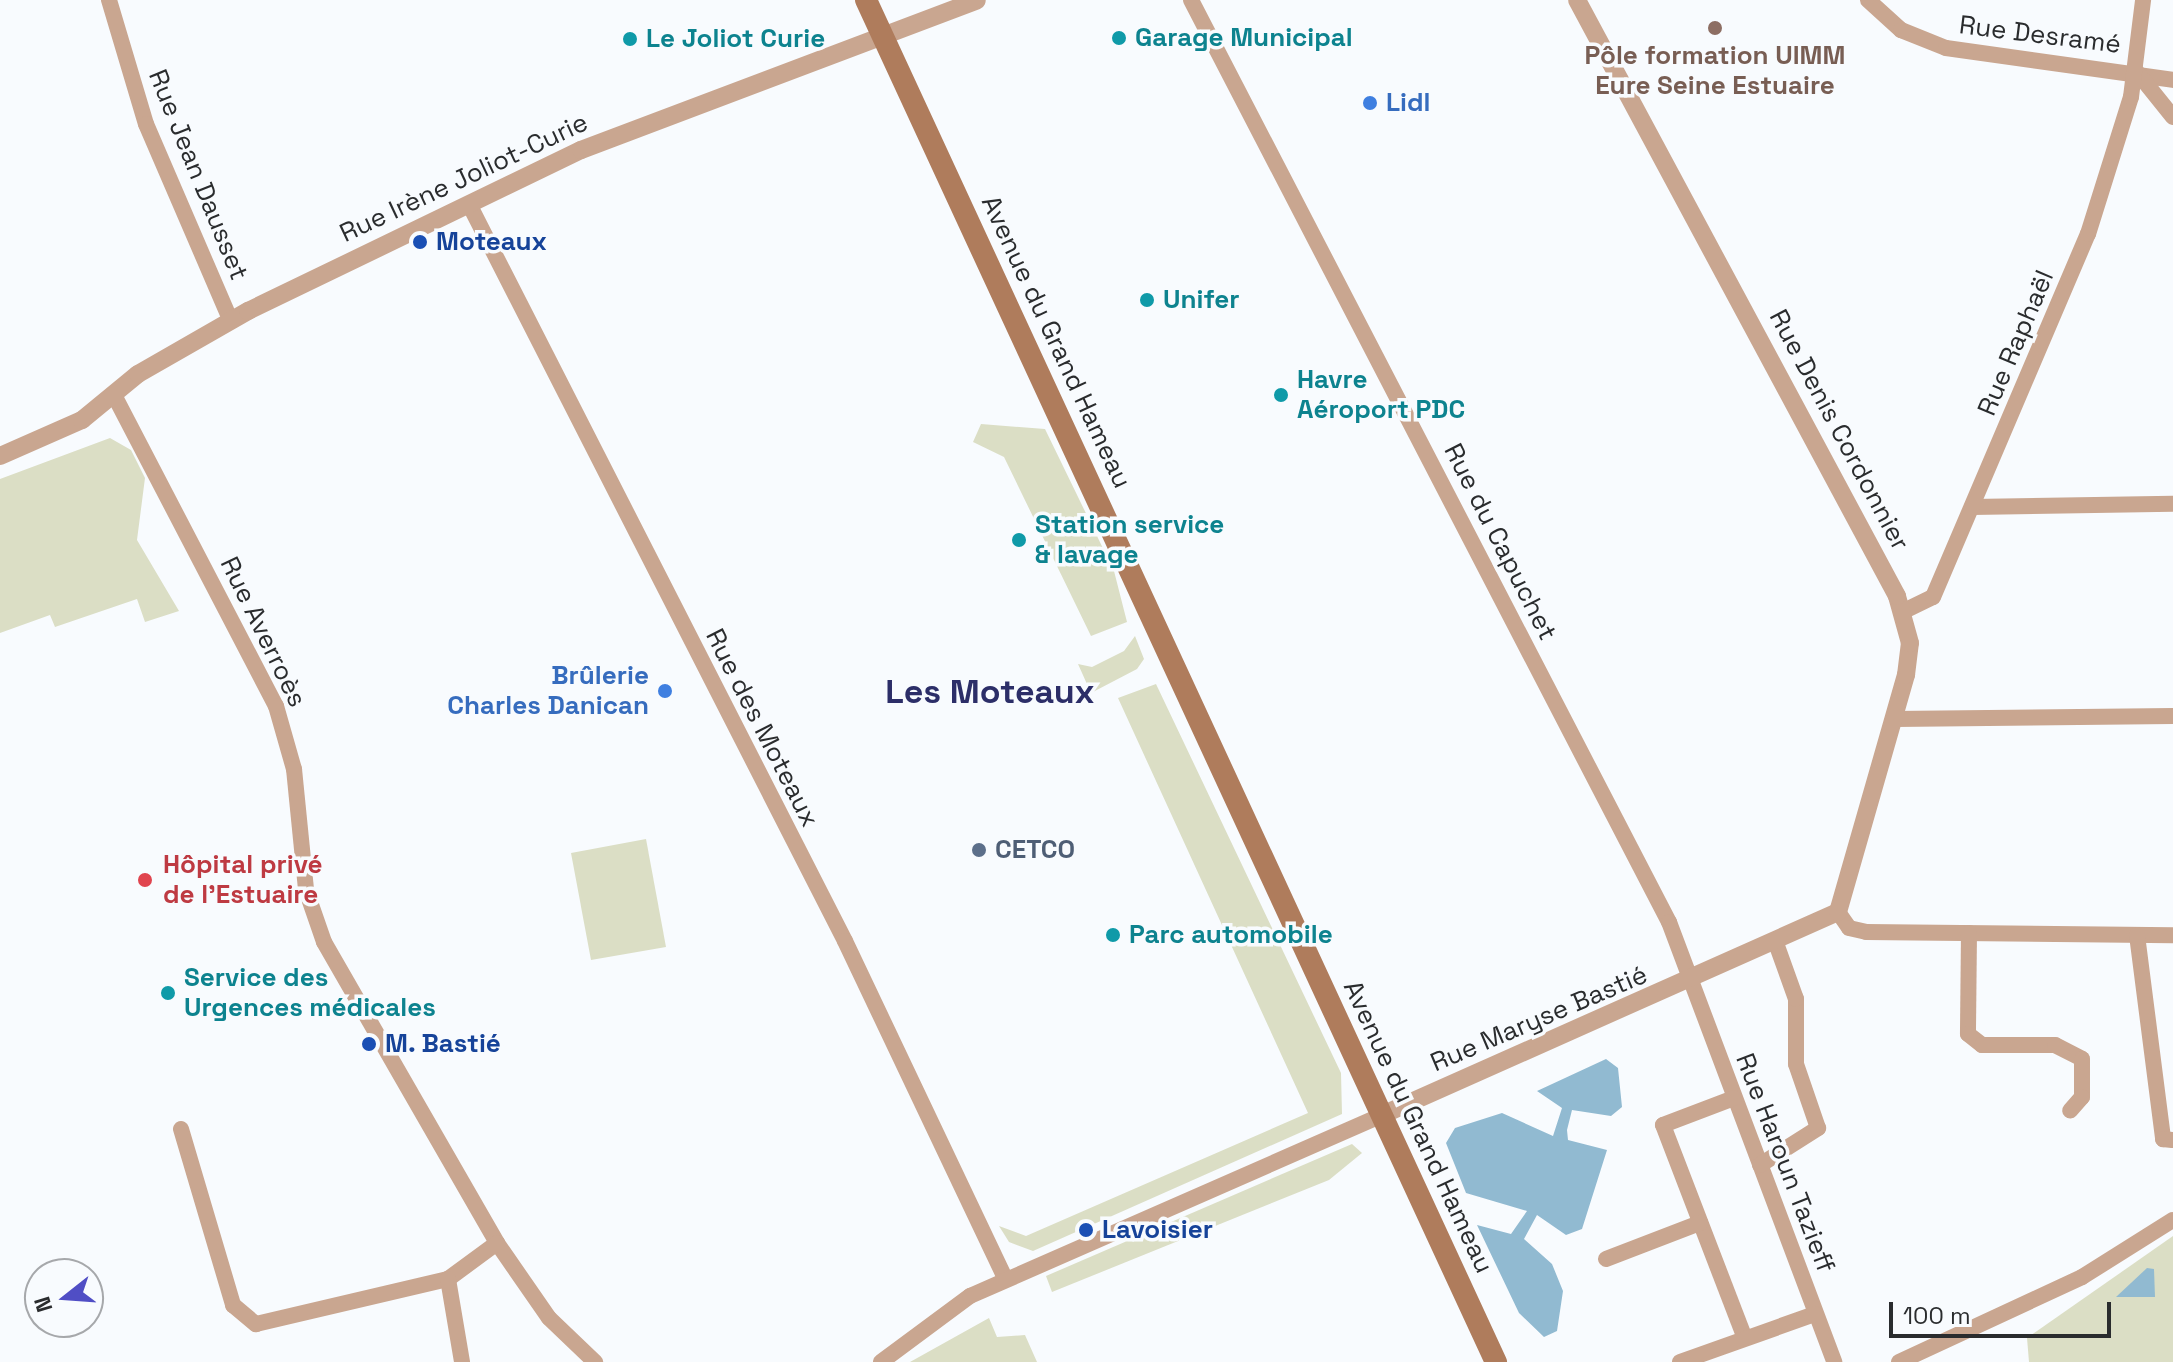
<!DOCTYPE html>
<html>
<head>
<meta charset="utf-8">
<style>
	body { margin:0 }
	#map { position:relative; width:2173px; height:1362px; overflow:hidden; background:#f8fbfe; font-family:"Space Grotesk",sans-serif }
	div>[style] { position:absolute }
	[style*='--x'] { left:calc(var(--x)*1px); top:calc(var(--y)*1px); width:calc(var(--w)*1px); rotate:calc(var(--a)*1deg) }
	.green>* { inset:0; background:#dbdec5 }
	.water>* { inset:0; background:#91bad1 }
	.minor>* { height:16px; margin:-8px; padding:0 8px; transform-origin:8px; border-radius:8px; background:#c9a690 }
	.tertiary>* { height:18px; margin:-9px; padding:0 9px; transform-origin:9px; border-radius:9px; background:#c9a690 }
	.secondary>* { height:22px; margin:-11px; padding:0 11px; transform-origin:11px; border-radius:11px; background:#af7c5c }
	.dots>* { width:22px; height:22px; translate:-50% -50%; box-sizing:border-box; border:4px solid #f8fbfe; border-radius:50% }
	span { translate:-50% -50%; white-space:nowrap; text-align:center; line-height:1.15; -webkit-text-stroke:7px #f8fbfe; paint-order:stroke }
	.street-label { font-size:26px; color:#2a2c2e }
	.culture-label { font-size:26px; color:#0d838f; font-weight:700 }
	.left { translate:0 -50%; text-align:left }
	.education-label { font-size:26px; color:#785e54; font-weight:700 }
	.shop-label { font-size:26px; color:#366cbe; font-weight:700 }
	.right { translate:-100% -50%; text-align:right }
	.transit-label { font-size:26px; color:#164399; font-weight:700 }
	.service-label { font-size:26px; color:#4e5e75; font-weight:700 }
	.health-label { font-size:26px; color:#be3a42; font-weight:700 }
	.district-label { font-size:34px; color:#2c2e68; font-weight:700 }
	.north { position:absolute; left:24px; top:1258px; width:80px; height:80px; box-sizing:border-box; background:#f8fbfe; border:2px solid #a6a8ab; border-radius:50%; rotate:253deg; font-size:22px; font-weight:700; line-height:32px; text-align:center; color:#2a2c2e }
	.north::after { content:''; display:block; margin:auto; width:28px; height:36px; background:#504ec5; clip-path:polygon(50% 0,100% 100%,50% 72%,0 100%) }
	.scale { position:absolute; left:1889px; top:1302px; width:222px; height:36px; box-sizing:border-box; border:4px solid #2a2c2e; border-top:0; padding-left:10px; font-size:24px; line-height:28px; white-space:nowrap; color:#2a2c2e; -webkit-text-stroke:6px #f8fbfe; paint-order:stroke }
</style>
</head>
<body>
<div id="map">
	<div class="green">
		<div style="clip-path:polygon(981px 424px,1045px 429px,1114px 571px,1127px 622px,1091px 636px,1004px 457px,973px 442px)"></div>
		<div style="clip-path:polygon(110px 438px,131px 450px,145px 478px,137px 540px,179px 611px,145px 622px,137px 599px,55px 627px,50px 615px,0 633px,0 479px)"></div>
		<div style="clip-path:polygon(1135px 636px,1144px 659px,1137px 669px,1091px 693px,1078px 664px,1092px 667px,1124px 651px)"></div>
		<div style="clip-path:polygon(1156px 684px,1341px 1073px,1342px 1114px,1033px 1251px,1009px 1242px,999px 1226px,1026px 1236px,1308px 1113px,1118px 698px)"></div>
		<div style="clip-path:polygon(646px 839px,666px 947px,591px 960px,571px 853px)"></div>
		<div style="clip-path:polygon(1352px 1144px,1362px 1153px,1329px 1180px,1052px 1292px,1046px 1276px)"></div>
		<div style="clip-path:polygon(2173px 1236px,2173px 1362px,2029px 1362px,2027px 1338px)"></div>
		<div style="clip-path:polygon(989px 1318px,997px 1337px,1025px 1335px,1037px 1362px,910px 1362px)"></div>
	</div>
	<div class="water">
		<div style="clip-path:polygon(1606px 1059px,1618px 1068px,1622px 1107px,1611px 1116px,1572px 1110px,1567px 1130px,1568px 1140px,1607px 1150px,1582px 1229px,1566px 1235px,1537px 1215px,1524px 1239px,1552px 1264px,1563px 1291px,1557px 1331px,1544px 1337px,1519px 1313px,1477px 1225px,1511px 1234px,1527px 1211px,1466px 1193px,1446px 1143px,1455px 1128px,1502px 1113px,1553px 1136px,1562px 1108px,1537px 1091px)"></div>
		<div style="clip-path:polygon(2147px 1268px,2154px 1269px,2155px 1297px,2116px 1297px)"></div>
	</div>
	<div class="minor">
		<div style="--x:109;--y:0;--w:129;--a:73.4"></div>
		<div style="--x:146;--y:124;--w:215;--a:66.7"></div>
		<div style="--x:1191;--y:0;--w:1039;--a:62.6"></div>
		<div style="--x:1669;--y:922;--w:470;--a:69.4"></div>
		<div style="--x:1868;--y:0;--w:45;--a:42.3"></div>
		<div style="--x:1901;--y:30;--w:48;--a:21.8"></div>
		<div style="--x:1946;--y:48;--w:229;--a:8"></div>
		<div style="--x:2136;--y:71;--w:59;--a:51.2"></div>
		<div style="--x:469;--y:204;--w:827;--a:62.97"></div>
		<div style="--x:845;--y:941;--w:373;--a:64.6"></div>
		<div style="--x:114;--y:395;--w:351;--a:62.5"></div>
		<div style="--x:276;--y:706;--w:66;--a:74.1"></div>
		<div style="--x:294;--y:769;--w:122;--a:84.3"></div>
		<div style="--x:306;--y:890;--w:55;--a:70.9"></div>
		<div style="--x:324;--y:942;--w:347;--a:60.1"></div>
		<div style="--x:497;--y:1243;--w:91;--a:55.3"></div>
		<div style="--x:549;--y:1318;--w:64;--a:43.7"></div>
		<div style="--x:1972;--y:507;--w:201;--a:-0.9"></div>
		<div style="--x:1904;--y:611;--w:32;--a:-26"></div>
		<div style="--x:1933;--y:597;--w:395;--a:-66.9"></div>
		<div style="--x:2088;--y:234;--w:144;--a:-72.6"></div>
		<div style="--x:2131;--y:97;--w:98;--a:-82.9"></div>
		<div style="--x:1895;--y:719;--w:278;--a:-0.6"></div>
		<div style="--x:1838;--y:912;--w:19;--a:55"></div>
		<div style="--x:1849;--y:928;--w:17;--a:13"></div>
		<div style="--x:1866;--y:932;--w:307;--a:0.6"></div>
		<div style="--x:1969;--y:933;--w:101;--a:90.6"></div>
		<div style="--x:1968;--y:1034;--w:18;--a:38"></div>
		<div style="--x:1982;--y:1045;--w:73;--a:0"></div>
		<div style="--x:2055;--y:1045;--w:30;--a:27"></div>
		<div style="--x:2082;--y:1059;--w:38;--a:90"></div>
		<div style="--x:2082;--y:1097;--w:18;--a:131"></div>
		<div style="--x:2137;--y:935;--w:206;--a:82.7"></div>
		<div style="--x:2163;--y:1139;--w:9;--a:6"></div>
		<div style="--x:1734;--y:1098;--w:76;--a:159.2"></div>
		<div style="--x:1663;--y:1125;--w:226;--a:69"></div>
		<div style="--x:181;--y:1129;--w:184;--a:73.5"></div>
		<div style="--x:233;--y:1305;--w:30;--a:40"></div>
		<div style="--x:256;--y:1324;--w:197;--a:-13.2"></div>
		<div style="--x:448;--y:1279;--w:61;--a:-36.3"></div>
		<div style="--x:1760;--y:1165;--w:69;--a:-32.5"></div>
		<div style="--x:1818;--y:1128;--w:68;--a:-109"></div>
		<div style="--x:1796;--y:1064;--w:65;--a:-90"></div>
		<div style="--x:1796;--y:999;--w:59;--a:-109.7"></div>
		<div style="--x:1606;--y:1259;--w:101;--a:-21"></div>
		<div style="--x:448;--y:1279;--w:84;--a:80.4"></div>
		<div style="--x:881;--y:1362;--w:111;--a:-36.6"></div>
		<div style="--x:970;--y:1296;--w:450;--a:-23.7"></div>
		<div style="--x:1680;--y:1362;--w:143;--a:-19.6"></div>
		<div style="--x:1899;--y:1362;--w:202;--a:-24.9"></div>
		<div style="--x:2082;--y:1277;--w:107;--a:-32.1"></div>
	</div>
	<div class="tertiary">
		<div style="--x:0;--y:456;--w:90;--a:-23.7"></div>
		<div style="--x:82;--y:420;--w:72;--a:-39.4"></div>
		<div style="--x:138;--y:374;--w:127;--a:-29.8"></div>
		<div style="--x:248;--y:311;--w:370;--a:-25.8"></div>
		<div style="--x:581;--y:150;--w:423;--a:-20.7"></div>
		<div style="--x:1382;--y:1115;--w:499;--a:-24"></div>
		<div style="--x:1838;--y:912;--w:247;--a:-74"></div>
		<div style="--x:1906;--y:675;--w:32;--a:-83"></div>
		<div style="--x:1910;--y:643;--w:49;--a:-105.5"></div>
		<div style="--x:1897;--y:596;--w:676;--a:-118.23"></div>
	</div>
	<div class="secondary">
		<div style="--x:866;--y:0;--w:1501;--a:65.18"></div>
	</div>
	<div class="dots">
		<div style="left:1715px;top:28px;background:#8d6e63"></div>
		<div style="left:1119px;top:38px;background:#0f9aa8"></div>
		<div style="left:630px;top:39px;background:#0f9aa8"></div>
		<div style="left:1370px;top:103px;background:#3f7fe0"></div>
		<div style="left:420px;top:242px;background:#1a4fb4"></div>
		<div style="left:1147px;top:300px;background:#0f9aa8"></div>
		<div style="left:1281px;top:395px;background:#0f9aa8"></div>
		<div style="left:1019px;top:540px;background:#0f9aa8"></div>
		<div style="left:665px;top:691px;background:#3f7fe0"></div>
		<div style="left:979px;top:850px;background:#5c6f8a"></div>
		<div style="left:145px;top:880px;background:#e0444e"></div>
		<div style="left:1113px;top:935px;background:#0f9aa8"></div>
		<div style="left:168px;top:993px;background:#0f9aa8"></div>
		<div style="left:369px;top:1044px;background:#1a4fb4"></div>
		<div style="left:1086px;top:1230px;background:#1a4fb4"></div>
	</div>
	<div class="street-label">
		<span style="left:2040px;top:35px;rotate:7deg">Rue Desramé</span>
		<span style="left:198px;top:175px;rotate:68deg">Rue Jean Dausset</span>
		<span style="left:464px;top:178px;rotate:-25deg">Rue Irène Joliot-Curie</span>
		<span style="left:1056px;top:342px;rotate:65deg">Avenue du Grand Hameau</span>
		<span style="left:2016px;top:343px;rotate:-67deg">Rue Raphaël</span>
		<span style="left:1839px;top:430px;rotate:62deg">Rue Denis Cordonnier</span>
		<span style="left:1500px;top:542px;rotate:63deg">Rue du Capuchet</span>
		<span style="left:263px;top:632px;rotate:64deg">Rue Averroès</span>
		<span style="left:762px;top:728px;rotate:63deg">Rue des Moteaux</span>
		<span style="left:1539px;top:1019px;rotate:-23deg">Rue Maryse Bastié</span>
		<span style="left:1418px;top:1127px;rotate:65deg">Avenue du Grand Hameau</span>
		<span style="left:1785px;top:1163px;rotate:69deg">Rue Haroun Tazieff</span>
	</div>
	<div class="culture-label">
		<span class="left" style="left:1135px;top:38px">Garage Municipal</span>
		<span class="left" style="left:646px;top:39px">Le Joliot Curie</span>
		<span class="left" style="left:1163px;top:300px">Unifer</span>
		<span class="left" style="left:1297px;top:395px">Havre<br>Aéroport PDC</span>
		<span class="left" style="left:1035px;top:540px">Station service<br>&amp; lavage</span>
		<span class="left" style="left:1129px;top:935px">Parc automobile</span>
		<span class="left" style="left:184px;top:993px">Service des<br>Urgences médicales</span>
	</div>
	<div class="education-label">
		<span style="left:1715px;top:71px">Pôle formation UIMM<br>Eure Seine Estuaire</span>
	</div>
	<div class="shop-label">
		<span class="left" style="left:1386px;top:103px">Lidl</span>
		<span class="right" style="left:649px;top:691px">Brûlerie<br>Charles Danican</span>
	</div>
	<div class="transit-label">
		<span class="left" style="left:436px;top:242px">Moteaux</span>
		<span class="left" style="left:385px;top:1044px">M. Bastié</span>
		<span class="left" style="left:1102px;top:1230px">Lavoisier</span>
	</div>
	<div class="service-label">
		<span class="left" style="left:995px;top:850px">CETCO</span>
	</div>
	<div class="health-label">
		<span class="left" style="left:163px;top:880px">Hôpital privé<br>de l'Estuaire</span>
	</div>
	<div class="district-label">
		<span style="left:990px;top:692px">Les Moteaux</span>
	</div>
	<div class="north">N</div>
	<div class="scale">100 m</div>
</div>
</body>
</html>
